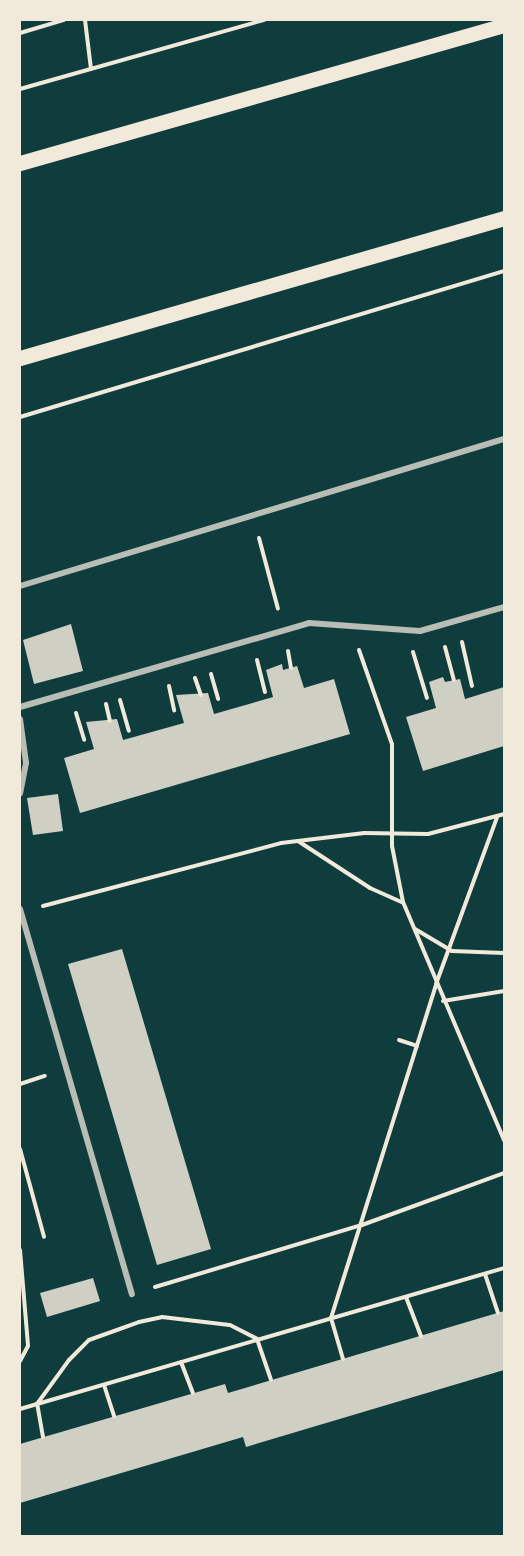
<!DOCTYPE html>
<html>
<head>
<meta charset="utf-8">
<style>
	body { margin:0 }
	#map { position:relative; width:524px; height:1556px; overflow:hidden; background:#0f3d3e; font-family:"Nunito Sans",sans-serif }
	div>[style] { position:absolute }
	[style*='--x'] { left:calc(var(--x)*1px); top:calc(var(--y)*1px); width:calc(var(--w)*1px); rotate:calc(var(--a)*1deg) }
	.building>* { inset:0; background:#cfcfc3 }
	.path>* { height:4px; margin:-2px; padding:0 2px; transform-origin:2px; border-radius:2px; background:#f1e9da }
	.minor>* { height:6px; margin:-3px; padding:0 3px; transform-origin:3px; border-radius:3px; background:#b8beb3 }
	.primary>* { height:15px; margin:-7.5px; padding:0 7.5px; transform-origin:7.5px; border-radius:7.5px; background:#f1e9da }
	span { translate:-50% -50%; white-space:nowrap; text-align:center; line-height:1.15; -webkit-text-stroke:4.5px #f1e9da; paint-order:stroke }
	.frame { position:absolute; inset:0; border:21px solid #f1e9da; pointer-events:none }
</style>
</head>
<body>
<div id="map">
	<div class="building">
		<div style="clip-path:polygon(71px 624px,83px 671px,34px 684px,23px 640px)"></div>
		<div style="clip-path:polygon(282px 664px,283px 670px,297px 666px,304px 688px,334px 679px,350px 734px,80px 813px,64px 758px,94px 749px,86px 722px,117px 719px,123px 740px,184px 723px,176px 695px,208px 693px,214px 714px,273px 697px,266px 670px)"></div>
		<div style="clip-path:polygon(443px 677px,445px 682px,460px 679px,465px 699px,504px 687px,504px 746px,423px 771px,406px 717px,436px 708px,429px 682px)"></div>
		<div style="clip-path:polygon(58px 794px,63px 831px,33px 835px,27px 798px)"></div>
		<div style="clip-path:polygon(122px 949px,211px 1249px,157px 1265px,68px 964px)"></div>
		<div style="clip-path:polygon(93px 1278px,100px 1301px,47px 1317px,40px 1293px)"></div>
		<div style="clip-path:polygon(504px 1311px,504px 1370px,246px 1447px,243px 1437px,20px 1503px,20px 1444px,225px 1384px,228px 1393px)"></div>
	</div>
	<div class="path">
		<div style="--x:85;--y:20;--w:49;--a:83"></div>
		<div style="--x:20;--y:33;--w:46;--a:-16.5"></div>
		<div style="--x:20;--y:89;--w:254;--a:-15.8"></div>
		<div style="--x:20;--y:417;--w:506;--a:-16.79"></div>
		<div style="--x:259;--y:538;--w:73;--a:75"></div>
		<div style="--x:462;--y:642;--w:45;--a:77.2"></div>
		<div style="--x:445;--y:647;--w:34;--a:75"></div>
		<div style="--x:359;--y:650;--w:100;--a:70.7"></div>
		<div style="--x:392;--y:744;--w:102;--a:90"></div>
		<div style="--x:392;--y:846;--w:57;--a:78.9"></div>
		<div style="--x:403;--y:902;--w:259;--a:67"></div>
		<div style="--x:288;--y:651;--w:17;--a:80"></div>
		<div style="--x:413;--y:652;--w:48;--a:73.1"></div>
		<div style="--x:257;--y:660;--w:33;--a:76"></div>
		<div style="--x:211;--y:674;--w:26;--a:74"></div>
		<div style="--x:195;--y:678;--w:18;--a:71"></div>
		<div style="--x:169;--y:686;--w:25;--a:78"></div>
		<div style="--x:120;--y:700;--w:32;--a:74"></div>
		<div style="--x:106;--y:704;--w:17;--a:77"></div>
		<div style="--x:76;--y:713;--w:28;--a:73"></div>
		<div style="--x:298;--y:841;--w:86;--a:33.1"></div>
		<div style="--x:370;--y:888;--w:35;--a:24"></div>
		<div style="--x:43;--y:906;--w:246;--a:-14.8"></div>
		<div style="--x:281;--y:843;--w:84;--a:-6.9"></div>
		<div style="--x:364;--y:833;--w:64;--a:0.9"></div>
		<div style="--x:428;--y:834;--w:79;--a:-14.7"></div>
		<div style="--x:415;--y:929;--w:43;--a:30.7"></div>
		<div style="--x:452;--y:951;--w:52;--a:2.2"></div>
		<div style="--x:443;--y:1001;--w:62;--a:-9.3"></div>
		<div style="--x:399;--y:1040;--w:19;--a:18"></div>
		<div style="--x:20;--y:1084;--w:26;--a:-18"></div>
		<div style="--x:20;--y:1149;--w:91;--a:74.7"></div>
		<div style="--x:20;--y:1250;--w:96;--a:85.2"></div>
		<div style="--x:28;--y:1346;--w:17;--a:118"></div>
		<div style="--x:485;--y:1274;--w:41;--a:71.6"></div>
		<div style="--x:155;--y:1287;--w:216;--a:-16.7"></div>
		<div style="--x:362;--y:1225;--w:151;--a:-20.1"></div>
		<div style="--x:406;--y:1297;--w:42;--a:69"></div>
		<div style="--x:343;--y:1359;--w:43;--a:-106.3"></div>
		<div style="--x:331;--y:1318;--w:350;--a:-72.5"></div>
		<div style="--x:436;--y:984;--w:178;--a:-69.9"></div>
		<div style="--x:181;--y:1362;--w:33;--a:69"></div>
		<div style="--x:104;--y:1385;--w:33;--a:72"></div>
		<div style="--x:20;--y:1409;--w:504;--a:-16.24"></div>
		<div style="--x:43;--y:1437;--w:34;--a:-100"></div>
		<div style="--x:37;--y:1404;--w:54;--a:-54"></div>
		<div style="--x:69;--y:1360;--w:28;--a:-45"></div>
		<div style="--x:89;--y:1340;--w:53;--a:-19.8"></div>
		<div style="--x:139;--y:1322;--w:24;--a:-12"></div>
		<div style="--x:162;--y:1317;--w:68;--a:6.7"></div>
		<div style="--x:230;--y:1325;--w:30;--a:27"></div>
		<div style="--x:257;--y:1339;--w:43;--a:71.1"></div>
	</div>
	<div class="minor">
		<div style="--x:20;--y:586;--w:506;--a:-16.89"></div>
		<div style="--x:20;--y:707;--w:301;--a:-16.2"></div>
		<div style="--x:309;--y:623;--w:111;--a:4.1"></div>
		<div style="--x:420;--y:631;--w:87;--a:-15.9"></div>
		<div style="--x:20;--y:719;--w:44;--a:82.2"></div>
		<div style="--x:26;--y:763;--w:31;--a:101"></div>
		<div style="--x:20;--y:909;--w:401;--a:73.8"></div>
	</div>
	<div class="primary">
		<div style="--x:20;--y:163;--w:503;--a:-15.91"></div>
		<div style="--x:20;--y:358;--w:504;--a:-16.13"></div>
	</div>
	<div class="frame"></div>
</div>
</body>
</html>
